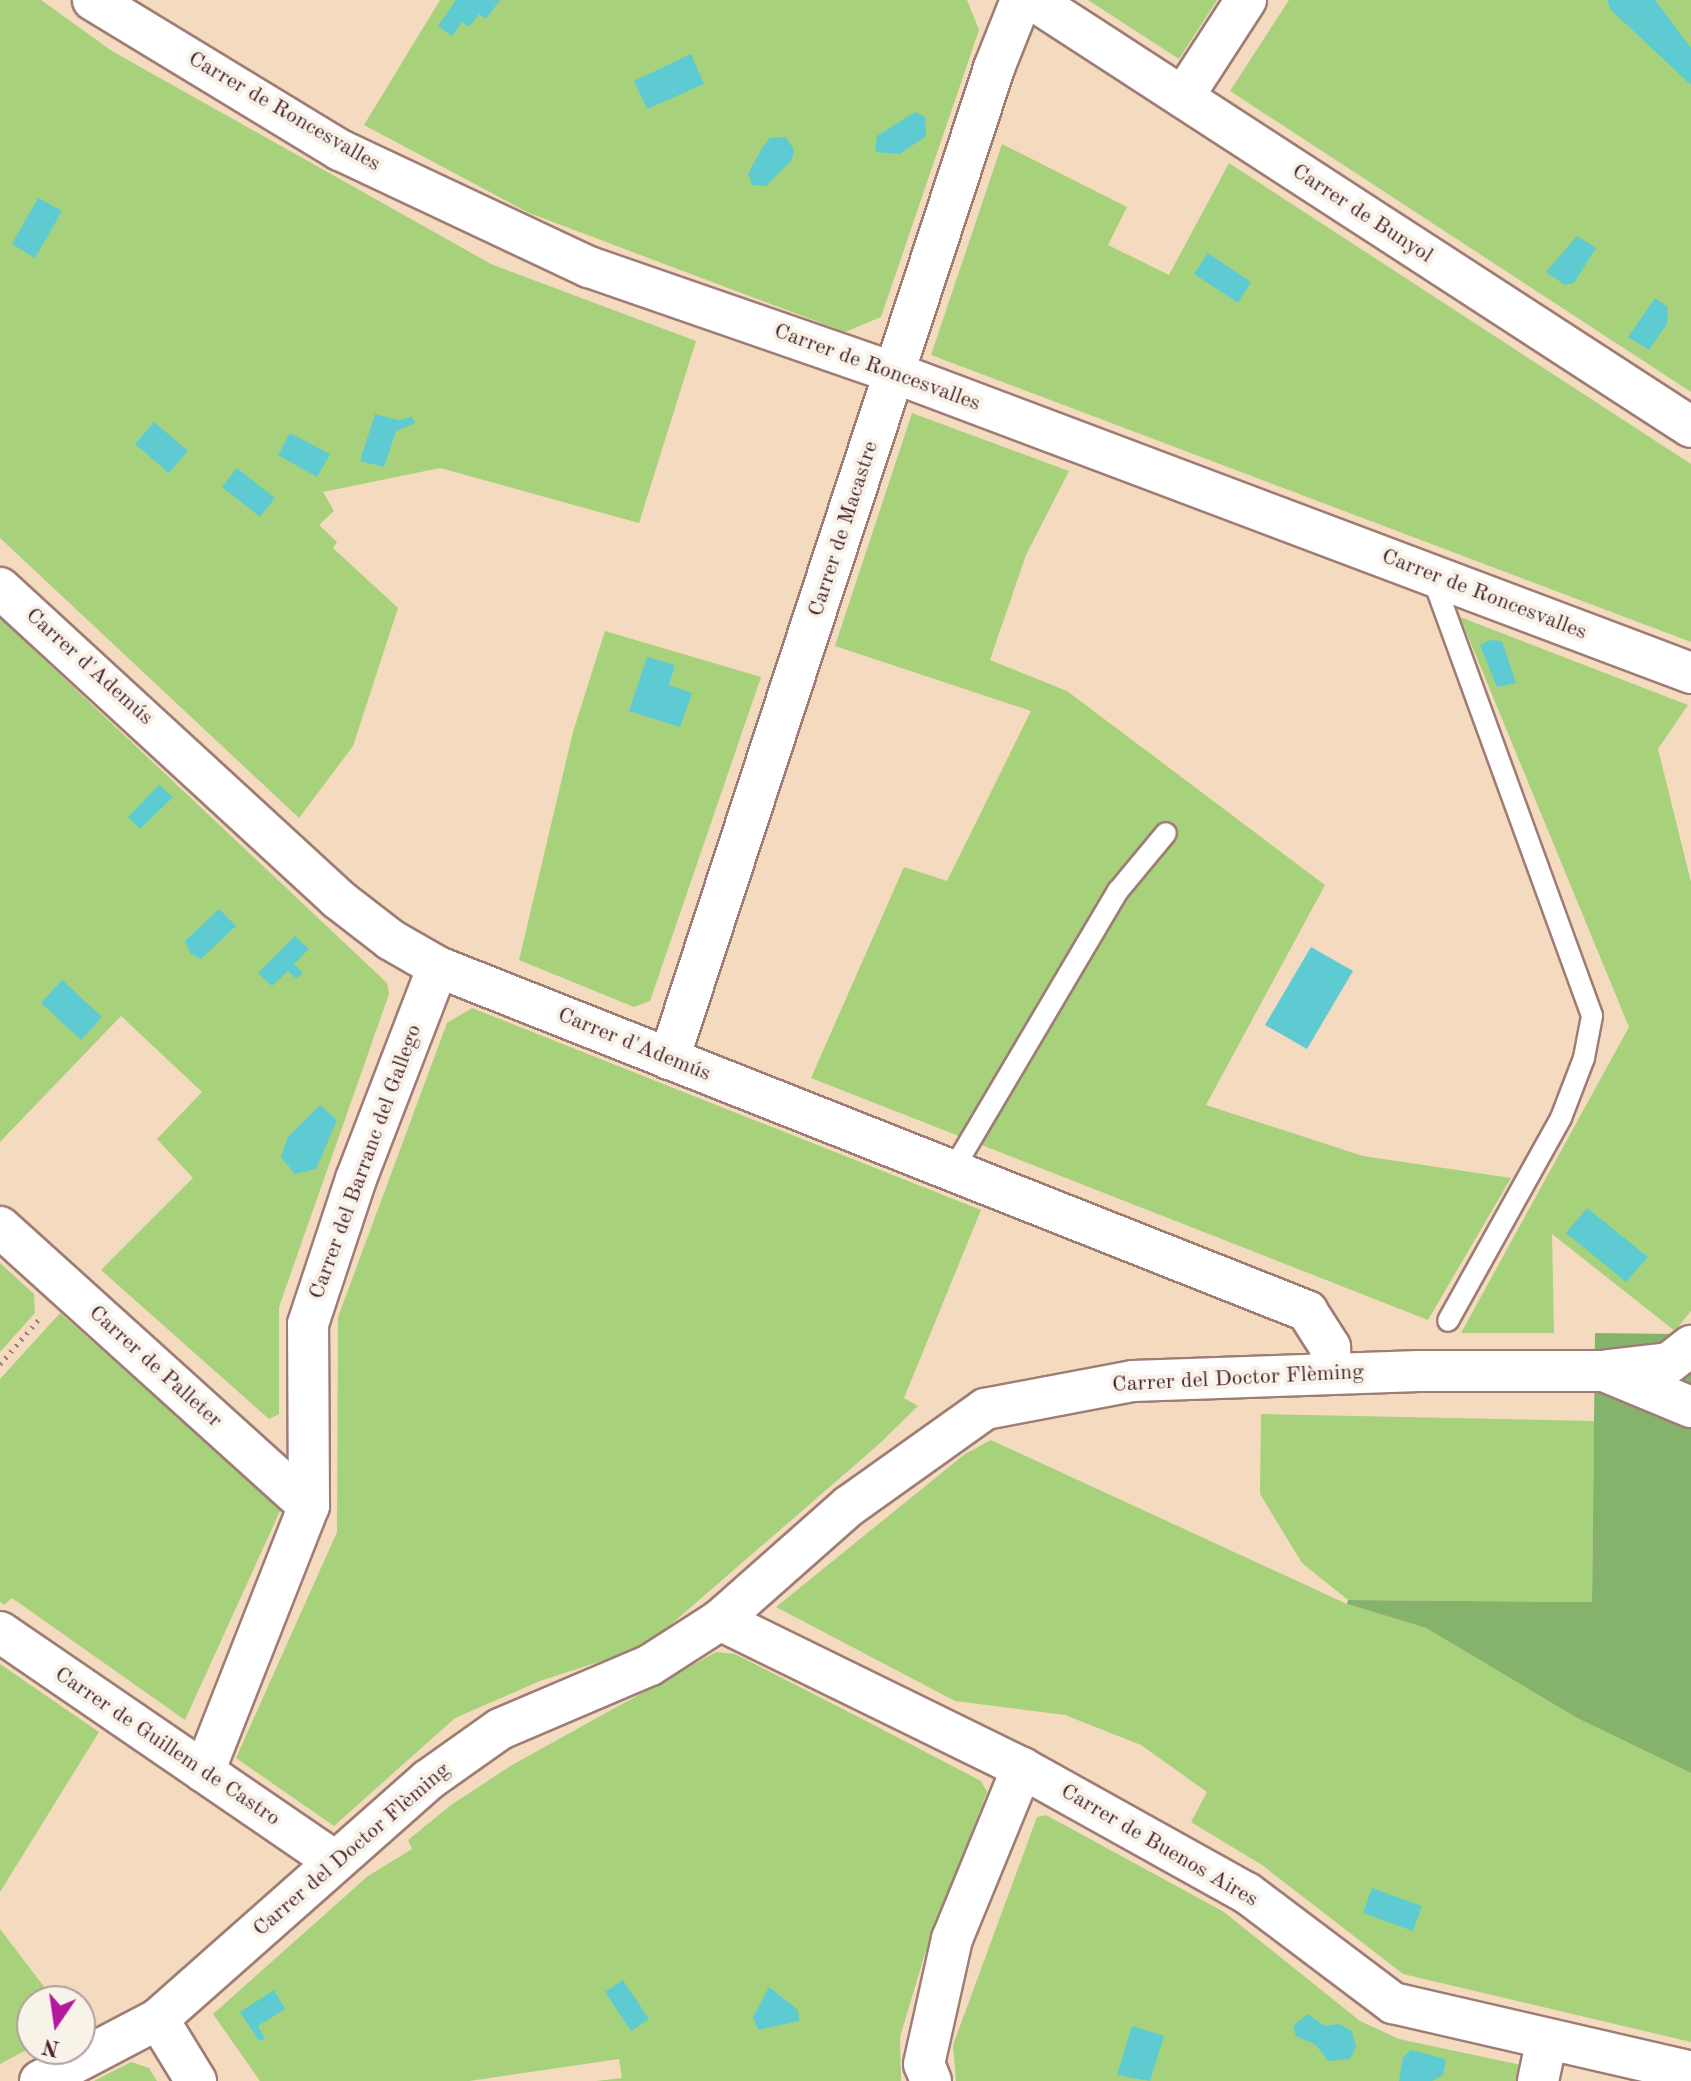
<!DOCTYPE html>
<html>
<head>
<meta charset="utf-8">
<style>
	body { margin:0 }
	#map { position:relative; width:1691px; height:2081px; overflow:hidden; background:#f4dbbf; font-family:"Old Standard TT",serif }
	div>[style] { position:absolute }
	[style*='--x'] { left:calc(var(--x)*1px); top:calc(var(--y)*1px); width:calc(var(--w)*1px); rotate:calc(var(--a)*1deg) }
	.green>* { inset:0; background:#a8d17c }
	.forest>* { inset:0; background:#86b36c }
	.water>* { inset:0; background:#5dcbd1 }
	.path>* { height:5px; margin-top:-2.5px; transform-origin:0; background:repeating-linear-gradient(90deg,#9f7d75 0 2px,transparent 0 8px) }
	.roads { filter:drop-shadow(2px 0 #9f7d75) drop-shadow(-2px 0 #9f7d75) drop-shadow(0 2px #9f7d75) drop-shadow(0 -2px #9f7d75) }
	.service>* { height:20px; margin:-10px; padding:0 10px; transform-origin:10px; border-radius:10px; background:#fff }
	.minor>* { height:40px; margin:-20px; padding:0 20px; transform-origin:20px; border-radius:20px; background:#fff }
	span { translate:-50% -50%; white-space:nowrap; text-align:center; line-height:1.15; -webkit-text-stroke:8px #f7f3e8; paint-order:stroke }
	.street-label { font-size:22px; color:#4a1f2b }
	.north { position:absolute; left:16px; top:1985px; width:80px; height:80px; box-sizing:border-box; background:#f7f3e8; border:2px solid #b29e9c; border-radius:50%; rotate:193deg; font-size:22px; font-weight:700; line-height:32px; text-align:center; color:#4a1f2b }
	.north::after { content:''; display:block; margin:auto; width:28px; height:36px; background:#b5179e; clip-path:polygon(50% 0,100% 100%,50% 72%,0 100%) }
</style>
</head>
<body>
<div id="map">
	<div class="green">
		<div style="clip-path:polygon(0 0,41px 0,112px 51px,491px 264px,696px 341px,639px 523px,440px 468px,323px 492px,334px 511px,319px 525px,337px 542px,333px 548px,398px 608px,353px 746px,299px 818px,0 538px)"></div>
		<div style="clip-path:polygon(440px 0,967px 0,979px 30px,881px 317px,845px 332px,529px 213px,364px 125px)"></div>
		<div style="clip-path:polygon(1088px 0,1217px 0,1179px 59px)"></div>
		<div style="clip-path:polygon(1289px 0,1691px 0,1691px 392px,1230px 91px)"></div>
		<div style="clip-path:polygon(1002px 144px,1127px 207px,1108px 245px,1169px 275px,1229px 163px,1691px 464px,1691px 642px,931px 355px)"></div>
		<div style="clip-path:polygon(912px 413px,1069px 471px,1026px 555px,990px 660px,1067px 691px,1325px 885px,1206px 1105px,1363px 1156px,1511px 1178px,1428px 1320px,811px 1078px,904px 867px,947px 881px,1031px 711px,835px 646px)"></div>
		<div style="clip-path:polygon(1460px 617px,1688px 705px,1658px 749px,1691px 882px,1691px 1311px,1675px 1331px,1552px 1234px,1554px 1333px,1461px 1333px,1629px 1027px)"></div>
		<div style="clip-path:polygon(0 618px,387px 983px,389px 994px,279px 1307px,279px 1414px,269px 1419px,101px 1270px,193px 1178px,157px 1139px,202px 1092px,121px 1016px,0 1142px)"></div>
		<div style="clip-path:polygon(605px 631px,761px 677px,650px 1001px,634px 1007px,519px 960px,573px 732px)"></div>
		<div style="clip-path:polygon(472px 1008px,981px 1210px,904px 1398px,918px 1406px,878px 1445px,645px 1647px,540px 1681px,455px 1718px,334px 1826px,236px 1758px,337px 1532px,338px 1317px,447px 1023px)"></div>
		<div style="clip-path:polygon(0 1263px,34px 1294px,35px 1313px,0 1352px)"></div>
		<div style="clip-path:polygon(60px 1313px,281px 1509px,185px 1720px,12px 1598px,4px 1605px,0 1601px,0 1379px)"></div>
		<div style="clip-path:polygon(1261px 1414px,1594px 1421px,1592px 1602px,1348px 1600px,1302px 1563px,1260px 1494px)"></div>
		<div style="clip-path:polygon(991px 1440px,1347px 1604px,1426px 1628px,1577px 1718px,1691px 1773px,1691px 2042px,1403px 1974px,1262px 1865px,1191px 1822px,1207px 1792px,1141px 1745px,1065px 1715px,955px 1701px,776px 1607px,965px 1454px)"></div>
		<div style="clip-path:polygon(716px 1652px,735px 1654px,872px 1724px,981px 1781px,987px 1792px,924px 1957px,900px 2037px,901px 2081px,596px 2081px,622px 2078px,619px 2059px,469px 2081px,260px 2081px,213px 2014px,368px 1876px,412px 1849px,408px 1840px,451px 1805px,512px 1765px)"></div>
		<div style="clip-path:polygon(0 1664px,99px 1732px,0 1892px)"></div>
		<div style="clip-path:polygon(1046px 1815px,1224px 1912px,1360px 2021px,1399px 2039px,1521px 2065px,1517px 2081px,956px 2081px,953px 2045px,1037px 1817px)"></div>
		<div style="clip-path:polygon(0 1929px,55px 2001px,32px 2001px,32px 2047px,0 2064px)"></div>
		<div style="clip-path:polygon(131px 2062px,149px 2068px,157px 2081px,94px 2081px)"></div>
	</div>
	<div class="forest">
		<div style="clip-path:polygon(1595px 1333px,1674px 1334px,1691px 1343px,1691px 1773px,1577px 1718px,1426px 1628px,1347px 1604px,1348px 1600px,1592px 1602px)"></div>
	</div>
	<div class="water">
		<div style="clip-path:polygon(456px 0,500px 0,486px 19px,479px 14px,469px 27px,462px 22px,452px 36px,438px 26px)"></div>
		<div style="clip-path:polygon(1607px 0,1655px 0,1691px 48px,1691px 85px,1611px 10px)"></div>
		<div style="clip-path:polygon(691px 54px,704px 84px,647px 109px,634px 81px)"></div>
		<div style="clip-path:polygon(915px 112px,925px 117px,926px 136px,900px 154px,875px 152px,877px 136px)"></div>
		<div style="clip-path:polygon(786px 137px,794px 150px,792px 160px,766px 186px,752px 185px,748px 174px,762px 148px,770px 138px)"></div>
		<div style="clip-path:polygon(38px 198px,62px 211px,35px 258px,12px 244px)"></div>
		<div style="clip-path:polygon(1577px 236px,1596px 248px,1574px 283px,1565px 285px,1546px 272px)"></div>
		<div style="clip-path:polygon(1208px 253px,1251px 282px,1238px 303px,1194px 274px)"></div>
		<div style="clip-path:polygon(1655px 298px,1668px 307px,1667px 324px,1649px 350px,1628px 337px)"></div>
		<div style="clip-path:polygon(375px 414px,398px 420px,412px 417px,415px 423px,396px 431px,384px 467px,360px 461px)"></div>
		<div style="clip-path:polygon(154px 422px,188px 451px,169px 473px,135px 444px)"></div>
		<div style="clip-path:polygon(290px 433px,330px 454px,317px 477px,278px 455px)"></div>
		<div style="clip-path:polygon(237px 468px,275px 498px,260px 517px,222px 487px)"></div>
		<div style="clip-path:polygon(1490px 640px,1502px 641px,1516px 683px,1497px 687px,1480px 645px)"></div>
		<div style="clip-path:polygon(647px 657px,675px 665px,669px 685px,692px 693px,680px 727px,629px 711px)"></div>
		<div style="clip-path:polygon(159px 785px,173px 797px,140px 829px,128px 817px)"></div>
		<div style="clip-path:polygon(219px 909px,236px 926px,201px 959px,191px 954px,185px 941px)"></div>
		<div style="clip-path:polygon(295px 936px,309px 949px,294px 964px,303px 973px,297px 979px,288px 971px,272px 986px,258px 973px)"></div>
		<div style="clip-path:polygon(1311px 947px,1353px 971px,1307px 1049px,1265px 1025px)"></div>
		<div style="clip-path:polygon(62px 980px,102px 1017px,81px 1040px,41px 1003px)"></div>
		<div style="clip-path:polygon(320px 1105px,337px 1120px,316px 1169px,295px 1174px,281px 1157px,288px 1137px)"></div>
		<div style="clip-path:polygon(1587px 1208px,1648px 1257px,1626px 1282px,1566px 1233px)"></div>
		<div style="clip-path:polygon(1372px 1888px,1422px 1906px,1413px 1931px,1363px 1913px)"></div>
		<div style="clip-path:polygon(623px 1980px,649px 2019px,631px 2031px,605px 1992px)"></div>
		<div style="clip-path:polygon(769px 1987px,798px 2010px,799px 2021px,758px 2030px,753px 2017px)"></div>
		<div style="clip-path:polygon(274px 1990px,285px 2009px,258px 2026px,265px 2039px,259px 2041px,240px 2012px)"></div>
		<div style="clip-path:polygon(1308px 2014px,1325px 2026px,1339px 2024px,1352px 2031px,1356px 2047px,1350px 2059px,1328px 2061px,1316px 2045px,1296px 2036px,1293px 2026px)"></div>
		<div style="clip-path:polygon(1132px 2026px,1164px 2036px,1150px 2081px,1117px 2075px)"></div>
		<div style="clip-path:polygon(1411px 2050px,1446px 2059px,1443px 2075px,1432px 2081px,1399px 2081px,1403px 2057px)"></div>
	</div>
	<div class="path">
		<div style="--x:0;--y:1364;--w:61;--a:-49"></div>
	</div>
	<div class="roads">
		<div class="service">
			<div style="--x:1432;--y:576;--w:468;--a:70"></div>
			<div style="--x:1592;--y:1016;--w:43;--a:100.8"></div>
			<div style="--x:1584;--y:1058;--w:64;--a:111"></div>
			<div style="--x:1561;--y:1118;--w:232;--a:119.1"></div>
			<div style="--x:951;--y:1173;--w:328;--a:-59.4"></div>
			<div style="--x:1118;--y:891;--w:75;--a:-50.4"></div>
		</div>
		<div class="minor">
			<div style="--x:93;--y:0;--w:289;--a:31.3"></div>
			<div style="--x:340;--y:150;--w:275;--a:25.2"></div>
			<div style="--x:589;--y:267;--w:324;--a:19.1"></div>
			<div style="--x:895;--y:373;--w:851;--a:20.65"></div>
			<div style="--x:1033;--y:0;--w:784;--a:32.98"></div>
			<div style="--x:1183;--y:97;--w:116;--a:-57"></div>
			<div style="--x:0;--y:588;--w:459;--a:42.6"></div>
			<div style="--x:338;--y:899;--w:67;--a:37.7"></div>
			<div style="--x:391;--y:940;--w:54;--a:29.9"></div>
			<div style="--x:438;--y:967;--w:935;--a:21.6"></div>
			<div style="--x:1307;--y:1311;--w:43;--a:57.4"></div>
			<div style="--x:1330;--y:1347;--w:25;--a:88"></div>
			<div style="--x:669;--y:1059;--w:1043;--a:-71.84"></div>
			<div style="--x:994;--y:68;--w:73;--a:-68.3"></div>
			<div style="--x:0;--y:1227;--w:416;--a:42.1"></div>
			<div style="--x:1608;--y:1370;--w:61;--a:-6.5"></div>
			<div style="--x:1669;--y:1363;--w:28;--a:-38"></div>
			<div style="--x:720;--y:1620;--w:336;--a:26.1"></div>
			<div style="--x:1022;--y:1768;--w:257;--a:29.1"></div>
			<div style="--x:1247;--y:1893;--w:183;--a:37"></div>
			<div style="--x:1393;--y:2003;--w:306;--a:13"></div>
			<div style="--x:0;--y:1632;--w:406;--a:34.4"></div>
			<div style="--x:204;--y:1772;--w:286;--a:-68.5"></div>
			<div style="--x:309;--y:1506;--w:182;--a:-90.3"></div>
			<div style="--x:308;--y:1324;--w:153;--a:-71.7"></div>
			<div style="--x:356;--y:1179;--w:227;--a:-68.9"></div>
			<div style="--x:158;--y:2019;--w:73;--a:58.5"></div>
			<div style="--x:40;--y:2081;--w:133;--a:-27.7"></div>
			<div style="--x:158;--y:2019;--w:361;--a:-41.5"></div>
			<div style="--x:428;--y:1780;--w:88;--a:-35.3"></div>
			<div style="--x:500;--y:1729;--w:163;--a:-23.1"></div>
			<div style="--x:650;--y:1665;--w:83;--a:-32.7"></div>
			<div style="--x:720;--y:1620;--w:172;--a:-41.5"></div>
			<div style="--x:849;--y:1506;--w:167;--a:-35.5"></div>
			<div style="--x:985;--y:1409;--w:151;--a:-10.7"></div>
			<div style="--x:1133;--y:1381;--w:286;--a:-2"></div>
			<div style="--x:1419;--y:1371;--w:185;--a:0"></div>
			<div style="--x:1604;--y:1371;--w:94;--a:22.5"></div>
			<div style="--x:931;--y:2081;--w:18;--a:-112"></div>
			<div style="--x:924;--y:2064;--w:128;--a:-77.4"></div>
			<div style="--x:952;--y:1939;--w:185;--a:-67.7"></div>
			<div style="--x:1538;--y:2081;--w:40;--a:-78"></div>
		</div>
	</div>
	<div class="street-label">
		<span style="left:284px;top:112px;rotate:30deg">Carrer de Roncesvalles</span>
		<span style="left:1362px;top:214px;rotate:33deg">Carrer de Bunyol</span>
		<span style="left:877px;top:368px;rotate:20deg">Carrer de Roncesvalles</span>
		<span style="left:844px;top:529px;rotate:-72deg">Carrer de Macastre</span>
		<span style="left:1484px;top:595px;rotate:21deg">Carrer de Roncesvalles</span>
		<span style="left:89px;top:667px;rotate:42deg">Carrer d'Ademús</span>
		<span style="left:634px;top:1045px;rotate:22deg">Carrer d'Ademús</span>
		<span style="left:366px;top:1162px;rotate:-70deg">Carrer del Barranc del Gallego</span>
		<span style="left:155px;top:1367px;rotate:42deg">Carrer de Palleter</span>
		<span style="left:1238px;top:1379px;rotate:-3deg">Carrer del Doctor Flèming</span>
		<span style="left:167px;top:1747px;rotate:34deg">Carrer de Guillem de Castro</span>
		<span style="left:1159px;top:1846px;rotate:30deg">Carrer de Buenos Aires</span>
		<span style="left:352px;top:1850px;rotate:-41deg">Carrer del Doctor Flèming</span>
	</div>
	<div class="north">N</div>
</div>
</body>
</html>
